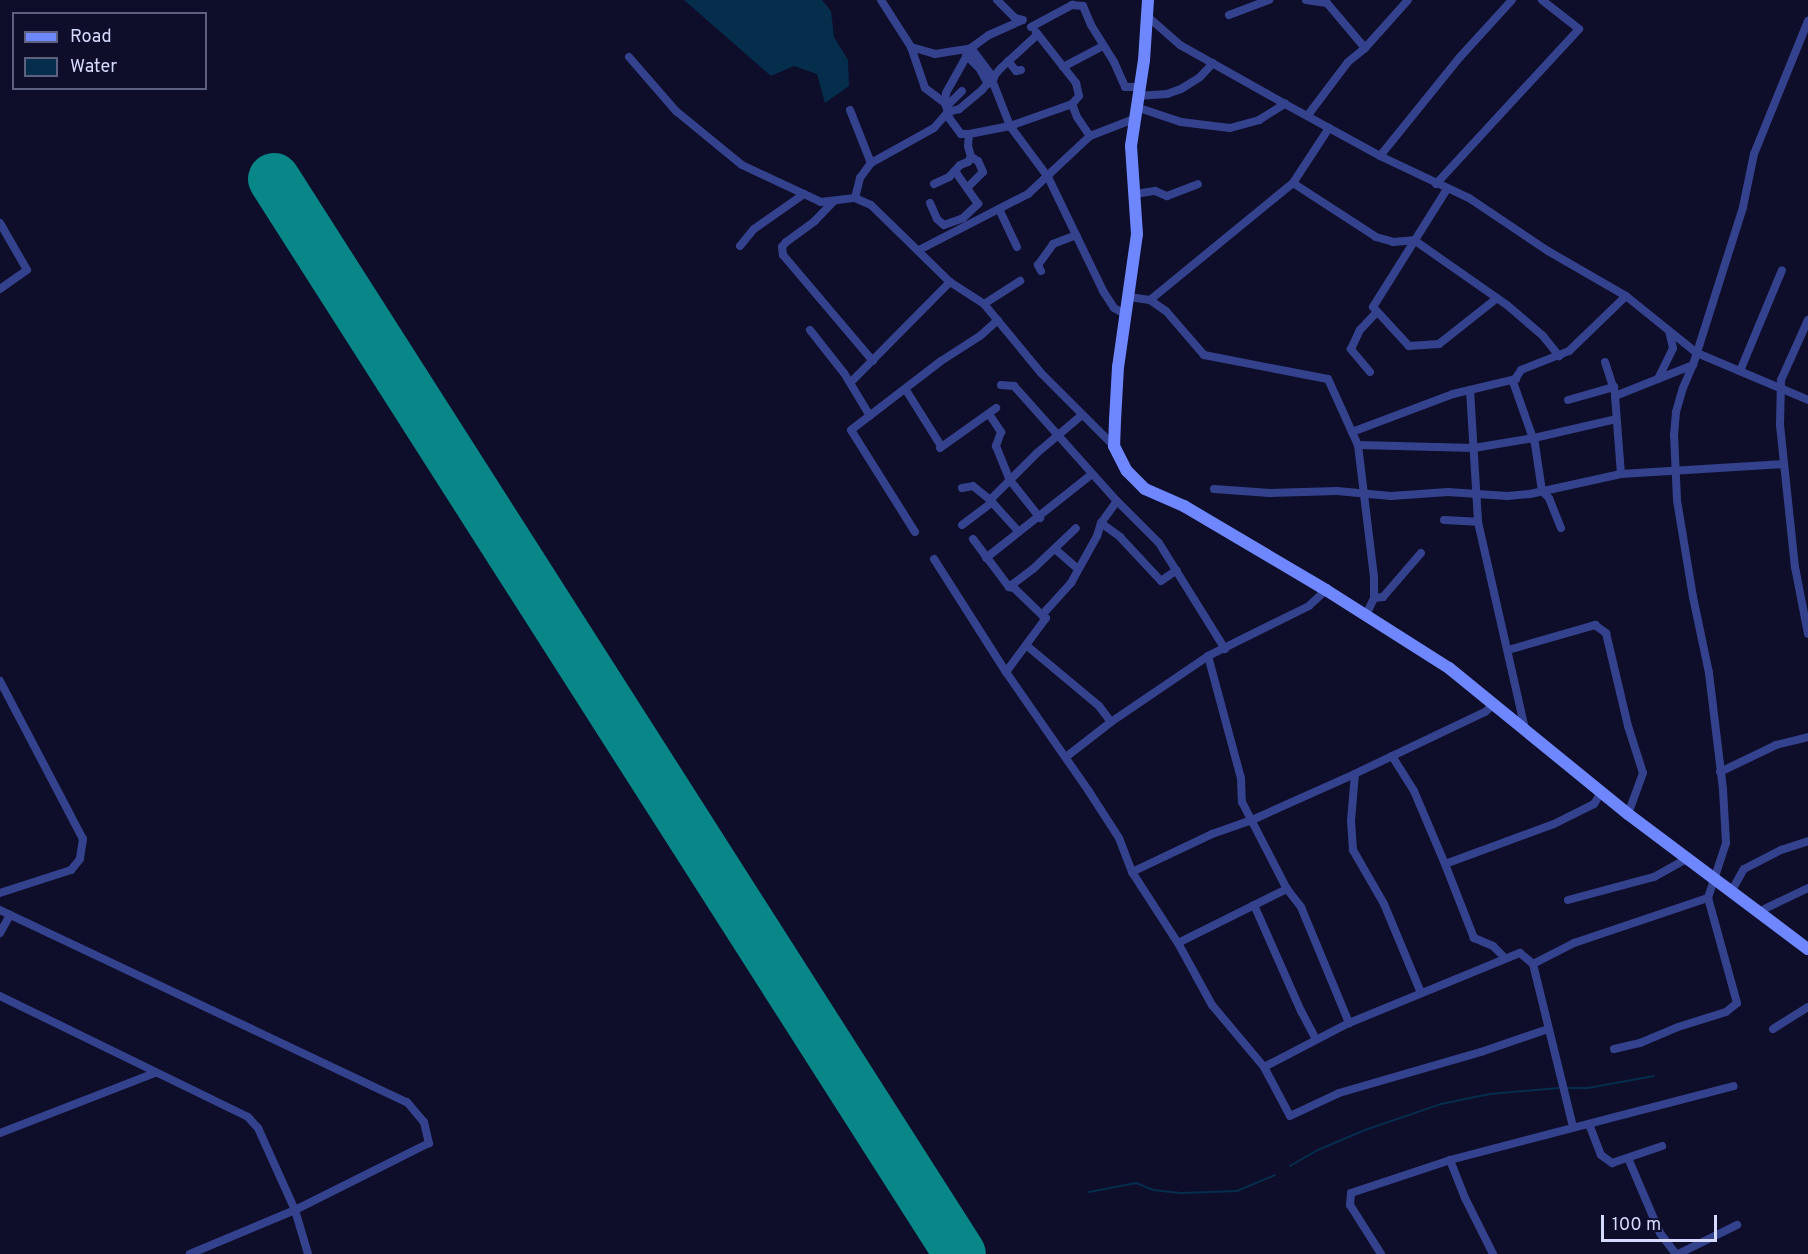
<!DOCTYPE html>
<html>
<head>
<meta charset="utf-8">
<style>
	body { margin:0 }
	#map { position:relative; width:1808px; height:1254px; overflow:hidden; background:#0e0e2a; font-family:Overpass,sans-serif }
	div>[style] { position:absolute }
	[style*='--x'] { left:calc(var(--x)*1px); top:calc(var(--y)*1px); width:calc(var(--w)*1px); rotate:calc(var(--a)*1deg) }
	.water>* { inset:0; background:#052d4c }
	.stream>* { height:2px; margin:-1px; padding:0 1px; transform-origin:1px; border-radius:1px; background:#052d4c }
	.runway>* { height:52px; margin:-26px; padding:0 26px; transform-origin:26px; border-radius:26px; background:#088688 }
	.street>* { height:8px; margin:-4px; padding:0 4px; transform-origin:4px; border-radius:4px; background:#34428e }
	.secondary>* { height:12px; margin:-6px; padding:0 6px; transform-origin:6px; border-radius:6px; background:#6e87ff }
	span { translate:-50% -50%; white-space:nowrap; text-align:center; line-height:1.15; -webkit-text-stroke:4.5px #0e0e2a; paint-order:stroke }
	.legend { position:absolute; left:12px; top:12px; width:195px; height:78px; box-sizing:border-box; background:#0e0e2a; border:2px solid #5e607f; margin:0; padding:8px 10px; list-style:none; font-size:18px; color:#d7daff }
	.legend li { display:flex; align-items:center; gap:12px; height:30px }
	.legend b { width:30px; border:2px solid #5e607f }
	.scale { position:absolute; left:1601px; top:1215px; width:116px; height:27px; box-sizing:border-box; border:3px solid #d7daff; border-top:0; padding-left:8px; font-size:18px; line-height:21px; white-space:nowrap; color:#d7daff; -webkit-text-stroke:4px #0e0e2a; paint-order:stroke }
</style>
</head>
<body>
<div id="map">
	<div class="water">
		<div style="clip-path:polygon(684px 0,822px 0,831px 11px,834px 37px,848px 60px,849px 86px,825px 103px,817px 74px,794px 66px,771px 76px)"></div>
	</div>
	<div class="stream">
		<div style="--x:1565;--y:1088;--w:23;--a:0"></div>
		<div style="--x:1588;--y:1088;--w:67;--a:-10.3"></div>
		<div style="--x:1290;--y:1166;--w:32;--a:-30"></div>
		<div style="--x:1318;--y:1150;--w:51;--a:-23.1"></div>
		<div style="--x:1365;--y:1130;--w:80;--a:-18.9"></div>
		<div style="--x:1441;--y:1104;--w:50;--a:-11.5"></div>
		<div style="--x:1490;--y:1094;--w:69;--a:-5"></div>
		<div style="--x:1089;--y:1192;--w:48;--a:-10.8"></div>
		<div style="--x:1136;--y:1183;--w:18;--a:22"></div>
		<div style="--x:1153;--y:1190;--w:30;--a:6"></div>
		<div style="--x:1183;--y:1193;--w:54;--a:-2.1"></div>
		<div style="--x:1237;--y:1191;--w:41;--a:-22.8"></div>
	</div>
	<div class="runway">
		<div style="--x:274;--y:179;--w:1275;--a:57.46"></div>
	</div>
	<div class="street">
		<div style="--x:881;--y:0;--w:56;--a:57.4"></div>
		<div style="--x:911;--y:47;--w:25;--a:16"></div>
		<div style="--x:935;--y:54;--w:36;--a:-9"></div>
		<div style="--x:971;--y:48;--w:22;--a:-36"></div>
		<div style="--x:989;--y:35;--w:36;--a:-24"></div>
		<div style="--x:997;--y:0;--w:25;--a:45"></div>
		<div style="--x:1015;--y:18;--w:8;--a:14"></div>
		<div style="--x:1306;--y:0;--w:21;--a:8"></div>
		<div style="--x:1327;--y:3;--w:59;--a:49.8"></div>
		<div style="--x:1229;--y:15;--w:43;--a:-20.6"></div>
		<div style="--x:1147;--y:16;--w:44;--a:41.3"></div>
		<div style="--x:1180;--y:45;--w:120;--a:29.3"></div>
		<div style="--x:1285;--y:104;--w:108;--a:28.7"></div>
		<div style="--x:1380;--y:156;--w:98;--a:25.3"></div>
		<div style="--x:1469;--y:198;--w:95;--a:33.9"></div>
		<div style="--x:1548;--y:251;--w:90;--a:30"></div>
		<div style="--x:1626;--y:296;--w:91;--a:38.8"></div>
		<div style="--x:1697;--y:353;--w:121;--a:22.9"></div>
		<div style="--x:1031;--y:27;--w:47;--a:-28.2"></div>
		<div style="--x:1072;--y:5;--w:11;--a:5"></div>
		<div style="--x:1083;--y:6;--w:21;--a:67"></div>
		<div style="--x:1091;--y:25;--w:44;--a:58.1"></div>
		<div style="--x:1114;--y:62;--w:27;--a:66"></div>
		<div style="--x:1125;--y:87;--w:15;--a:0"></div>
		<div style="--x:1036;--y:32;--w:65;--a:51.9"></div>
		<div style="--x:1076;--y:83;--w:13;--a:77"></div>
		<div style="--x:1079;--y:96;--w:11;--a:131"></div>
		<div style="--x:1037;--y:35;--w:49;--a:137.5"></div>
		<div style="--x:1001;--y:68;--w:29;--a:131"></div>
		<div style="--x:982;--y:90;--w:30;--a:140"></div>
		<div style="--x:959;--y:109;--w:11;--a:165"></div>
		<div style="--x:948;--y:112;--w:6;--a:81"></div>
		<div style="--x:949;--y:118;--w:20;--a:53"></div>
		<div style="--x:961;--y:134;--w:8;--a:0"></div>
		<div style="--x:969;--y:134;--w:42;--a:-11"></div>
		<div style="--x:1010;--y:126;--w:66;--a:-19.5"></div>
		<div style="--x:1072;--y:104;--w:14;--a:69"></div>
		<div style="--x:1077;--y:117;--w:23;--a:56"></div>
		<div style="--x:911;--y:47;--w:43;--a:71.1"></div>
		<div style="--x:925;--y:88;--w:25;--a:37"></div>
		<div style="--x:966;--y:55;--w:20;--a:45"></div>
		<div style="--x:980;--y:69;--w:17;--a:62"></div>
		<div style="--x:629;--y:57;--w:72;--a:49"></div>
		<div style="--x:676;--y:111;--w:85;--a:39.3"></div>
		<div style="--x:742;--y:165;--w:87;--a:25.1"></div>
		<div style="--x:821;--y:202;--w:34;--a:-7"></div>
		<div style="--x:855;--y:198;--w:17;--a:24"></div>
		<div style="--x:871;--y:205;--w:110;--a:44.3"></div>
		<div style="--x:950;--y:282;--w:40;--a:32.9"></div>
		<div style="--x:984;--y:304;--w:89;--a:50.4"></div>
		<div style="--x:1041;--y:373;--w:103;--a:45"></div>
		<div style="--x:1008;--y:61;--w:13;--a:51"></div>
		<div style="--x:1016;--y:71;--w:5;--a:-11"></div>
		<div style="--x:1063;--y:67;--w:45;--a:-27.7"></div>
		<div style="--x:992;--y:80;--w:49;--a:68.6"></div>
		<div style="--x:1010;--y:126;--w:64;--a:53.3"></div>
		<div style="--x:1048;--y:177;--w:127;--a:64.2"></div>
		<div style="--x:1103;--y:291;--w:20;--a:57"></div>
		<div style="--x:1114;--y:308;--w:13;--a:29"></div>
		<div style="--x:1138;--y:96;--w:29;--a:-4"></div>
		<div style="--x:1167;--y:94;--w:15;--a:-20"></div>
		<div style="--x:1181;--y:89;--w:22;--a:-32"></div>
		<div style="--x:1200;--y:77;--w:19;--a:-47"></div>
		<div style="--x:947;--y:106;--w:21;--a:-45"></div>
		<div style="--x:1136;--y:107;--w:47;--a:18.4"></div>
		<div style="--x:1181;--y:122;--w:49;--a:7"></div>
		<div style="--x:1230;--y:128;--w:30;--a:-15"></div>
		<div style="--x:1259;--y:120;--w:31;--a:-32"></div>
		<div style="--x:850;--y:110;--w:57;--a:68.4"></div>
		<div style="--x:1308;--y:115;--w:66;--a:-53"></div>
		<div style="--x:1348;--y:62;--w:22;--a:-39"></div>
		<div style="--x:1365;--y:48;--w:64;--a:-48.1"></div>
		<div style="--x:1380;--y:156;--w:127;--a:-51.1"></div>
		<div style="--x:1460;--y:57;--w:77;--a:-47.6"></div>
		<div style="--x:1293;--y:183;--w:99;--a:33"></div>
		<div style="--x:1376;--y:237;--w:18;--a:16"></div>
		<div style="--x:1393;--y:242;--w:21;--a:-5"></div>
		<div style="--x:1414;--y:240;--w:113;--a:35"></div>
		<div style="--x:1507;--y:305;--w:48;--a:40.7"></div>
		<div style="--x:1543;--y:336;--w:26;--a:51"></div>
		<div style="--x:934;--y:184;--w:17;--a:-25"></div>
		<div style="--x:949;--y:177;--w:16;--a:-47"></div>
		<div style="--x:960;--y:165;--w:9;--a:-21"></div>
		<div style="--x:968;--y:162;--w:6;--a:-59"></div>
		<div style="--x:971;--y:157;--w:11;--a:-105"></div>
		<div style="--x:968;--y:146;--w:12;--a:-85"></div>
		<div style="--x:1436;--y:184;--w:211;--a:-47.3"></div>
		<div style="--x:1579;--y:29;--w:47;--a:-141.9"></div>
		<div style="--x:968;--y:187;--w:21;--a:-45"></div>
		<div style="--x:983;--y:172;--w:12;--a:-114"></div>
		<div style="--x:978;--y:161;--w:8;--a:-150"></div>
		<div style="--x:1447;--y:189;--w:139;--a:122.1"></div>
		<div style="--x:1373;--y:307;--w:53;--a:47.3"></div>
		<div style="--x:1409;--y:346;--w:30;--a:-4"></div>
		<div style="--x:1439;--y:344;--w:74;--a:-38.4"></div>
		<div style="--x:1135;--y:194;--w:20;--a:-9"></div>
		<div style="--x:1155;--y:191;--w:13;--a:23"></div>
		<div style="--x:1167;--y:196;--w:33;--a:-21"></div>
		<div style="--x:855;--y:198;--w:21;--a:-76"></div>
		<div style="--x:860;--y:178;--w:19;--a:-54"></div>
		<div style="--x:871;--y:163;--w:72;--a:-29.1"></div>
		<div style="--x:934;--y:128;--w:21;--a:-49"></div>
		<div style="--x:948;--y:112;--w:9;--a:-108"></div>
		<div style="--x:945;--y:103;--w:10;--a:-84"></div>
		<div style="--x:946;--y:93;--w:51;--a:-60.9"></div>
		<div style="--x:971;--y:48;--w:38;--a:53"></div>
		<div style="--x:834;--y:201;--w:28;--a:134"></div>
		<div style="--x:815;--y:221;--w:36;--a:144"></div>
		<div style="--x:786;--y:242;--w:6;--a:129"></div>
		<div style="--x:782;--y:247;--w:8;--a:83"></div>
		<div style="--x:783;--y:255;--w:139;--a:49.7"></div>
		<div style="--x:930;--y:203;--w:17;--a:66"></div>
		<div style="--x:937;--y:219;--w:9;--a:41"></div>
		<div style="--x:944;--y:225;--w:20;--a:-20"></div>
		<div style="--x:963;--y:218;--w:21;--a:-43"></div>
		<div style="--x:978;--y:204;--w:40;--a:-124.9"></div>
		<div style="--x:999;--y:209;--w:42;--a:64.7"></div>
		<div style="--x:0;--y:223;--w:54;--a:60.1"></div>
		<div style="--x:27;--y:270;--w:33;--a:145"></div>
		<div style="--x:740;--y:246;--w:22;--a:-51"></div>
		<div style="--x:754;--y:229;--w:61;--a:-35"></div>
		<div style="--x:919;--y:250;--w:123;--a:-27.2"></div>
		<div style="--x:1028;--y:194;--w:85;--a:-43.1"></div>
		<div style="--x:1090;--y:136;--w:47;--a:-21.1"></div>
		<div style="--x:1041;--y:271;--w:7;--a:-117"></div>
		<div style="--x:1038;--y:265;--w:26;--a:-54"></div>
		<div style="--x:1053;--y:244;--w:25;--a:-21"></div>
		<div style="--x:1129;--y:297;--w:21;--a:8"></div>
		<div style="--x:1150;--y:300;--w:19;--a:35"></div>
		<div style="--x:1166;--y:311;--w:58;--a:49.2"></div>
		<div style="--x:1204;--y:355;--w:126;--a:11"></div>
		<div style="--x:1328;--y:379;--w:72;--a:65.6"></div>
		<div style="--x:1358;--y:445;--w:133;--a:83.1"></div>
		<div style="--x:1374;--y:577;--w:21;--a:90"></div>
		<div style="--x:1374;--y:598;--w:19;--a:115"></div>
		<div style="--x:1150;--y:300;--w:185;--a:-39.3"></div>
		<div style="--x:1293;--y:183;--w:66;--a:-56.8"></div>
		<div style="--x:984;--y:304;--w:43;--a:-32.6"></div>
		<div style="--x:1808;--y:320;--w:66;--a:114.2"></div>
		<div style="--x:1781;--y:380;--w:45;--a:91.3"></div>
		<div style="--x:1780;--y:425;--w:143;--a:84"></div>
		<div style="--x:1795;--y:567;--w:68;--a:79"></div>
		<div style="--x:810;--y:330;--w:55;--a:51.7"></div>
		<div style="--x:844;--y:373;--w:50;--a:58.8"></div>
		<div style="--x:1605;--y:362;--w:33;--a:72"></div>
		<div style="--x:1740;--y:371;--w:109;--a:-67.4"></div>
		<div style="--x:1370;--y:372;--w:30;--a:-130"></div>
		<div style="--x:1351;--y:349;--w:21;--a:-65"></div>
		<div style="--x:1360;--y:330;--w:23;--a:-47"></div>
		<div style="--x:1658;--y:379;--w:34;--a:-64"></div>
		<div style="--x:1673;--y:348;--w:17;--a:-103"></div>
		<div style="--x:851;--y:382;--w:141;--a:-45.3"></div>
		<div style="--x:1001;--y:385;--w:13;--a:4"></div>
		<div style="--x:1014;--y:386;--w:154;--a:48.2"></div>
		<div style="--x:1117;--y:501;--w:59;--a:45"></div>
		<div style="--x:1159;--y:543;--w:125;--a:58.1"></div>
		<div style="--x:906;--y:390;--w:66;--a:58"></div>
		<div style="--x:1470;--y:390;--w:132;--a:86.5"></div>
		<div style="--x:1478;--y:522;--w:212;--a:77.2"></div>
		<div style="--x:1568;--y:400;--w:48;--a:-15.8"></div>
		<div style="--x:989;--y:414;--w:22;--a:56"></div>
		<div style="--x:1001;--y:432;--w:15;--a:110"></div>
		<div style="--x:996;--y:446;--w:35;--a:68"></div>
		<div style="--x:1009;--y:479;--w:50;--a:51.5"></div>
		<div style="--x:1352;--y:432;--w:108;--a:-20.6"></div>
		<div style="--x:1453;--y:394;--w:65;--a:-13.4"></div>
		<div style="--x:1358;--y:445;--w:116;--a:1.5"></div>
		<div style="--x:1474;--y:448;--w:61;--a:-9.5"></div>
		<div style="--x:1534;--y:438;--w:84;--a:-13"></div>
		<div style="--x:940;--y:448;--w:69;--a:-35.5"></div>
		<div style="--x:1621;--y:474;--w:78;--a:-94.4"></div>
		<div style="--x:1615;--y:396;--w:84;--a:-21.7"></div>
		<div style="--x:962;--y:488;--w:11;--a:-10"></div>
		<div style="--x:973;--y:486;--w:22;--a:39"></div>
		<div style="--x:990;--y:500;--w:43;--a:47.8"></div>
		<div style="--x:1214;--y:489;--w:56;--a:4.1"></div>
		<div style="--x:1270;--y:493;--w:67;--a:-1.7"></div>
		<div style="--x:1337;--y:491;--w:54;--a:5.3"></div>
		<div style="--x:1391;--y:496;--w:57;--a:-4"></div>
		<div style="--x:1448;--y:492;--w:59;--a:3.9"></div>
		<div style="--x:1507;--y:496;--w:23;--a:-5"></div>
		<div style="--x:1530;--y:494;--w:93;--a:-12.4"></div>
		<div style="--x:1621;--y:474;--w:163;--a:-3.5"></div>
		<div style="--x:990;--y:500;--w:66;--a:-45"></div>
		<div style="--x:1037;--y:453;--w:59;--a:-40.2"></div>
		<div style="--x:1444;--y:520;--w:34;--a:3"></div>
		<div style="--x:1101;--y:523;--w:24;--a:36"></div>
		<div style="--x:1120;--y:537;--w:60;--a:47"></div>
		<div style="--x:1161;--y:581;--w:19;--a:-35"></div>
		<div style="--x:962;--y:525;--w:38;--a:-37"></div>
		<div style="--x:1561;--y:528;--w:32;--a:-112"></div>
		<div style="--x:1549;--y:498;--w:10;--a:-135"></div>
		<div style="--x:1542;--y:491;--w:48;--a:-98.5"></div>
		<div style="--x:1535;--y:444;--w:66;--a:-109.5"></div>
		<div style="--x:1513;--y:382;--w:14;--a:-56"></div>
		<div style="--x:1521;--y:370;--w:52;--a:-21.6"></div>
		<div style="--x:1569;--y:351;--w:79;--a:-44"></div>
		<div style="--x:915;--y:532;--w:120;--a:-122.1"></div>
		<div style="--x:851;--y:430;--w:113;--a:-37.5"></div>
		<div style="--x:941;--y:361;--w:46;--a:-32.7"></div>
		<div style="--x:980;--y:336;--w:24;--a:-42"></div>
		<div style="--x:973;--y:539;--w:60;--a:53.1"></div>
		<div style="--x:1009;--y:587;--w:30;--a:-37"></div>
		<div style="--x:1033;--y:569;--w:59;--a:-43.6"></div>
		<div style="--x:1055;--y:549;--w:30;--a:41"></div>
		<div style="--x:986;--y:558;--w:135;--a:-38.4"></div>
		<div style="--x:934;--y:559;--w:134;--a:57.5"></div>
		<div style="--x:1006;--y:672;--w:144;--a:55.2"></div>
		<div style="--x:1088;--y:790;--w:57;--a:57.1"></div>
		<div style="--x:1119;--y:838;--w:36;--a:69"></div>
		<div style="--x:1132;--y:872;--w:85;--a:57.1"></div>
		<div style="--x:1178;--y:943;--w:71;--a:61.3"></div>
		<div style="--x:1212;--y:1005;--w:81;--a:50"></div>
		<div style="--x:1264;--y:1067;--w:55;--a:62"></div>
		<div style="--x:1290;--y:1116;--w:54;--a:-25.1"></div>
		<div style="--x:1339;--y:1093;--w:148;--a:-16.1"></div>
		<div style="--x:1481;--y:1052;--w:71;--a:-18.9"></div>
		<div style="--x:1009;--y:587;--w:5;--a:11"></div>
		<div style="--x:1014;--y:588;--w:39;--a:44"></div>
		<div style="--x:1326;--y:590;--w:23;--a:137"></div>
		<div style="--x:1309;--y:606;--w:113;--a:153.7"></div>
		<div style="--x:1208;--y:656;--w:126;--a:74.9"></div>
		<div style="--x:1241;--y:778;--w:24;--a:88"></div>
		<div style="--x:1242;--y:802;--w:98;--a:62.7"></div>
		<div style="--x:1287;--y:889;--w:23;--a:52"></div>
		<div style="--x:1301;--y:907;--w:126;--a:67.5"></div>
		<div style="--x:1374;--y:598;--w:9;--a:-6"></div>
		<div style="--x:1383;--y:597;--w:58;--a:-49.2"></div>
		<div style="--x:1026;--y:645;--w:95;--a:39.9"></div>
		<div style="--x:1099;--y:706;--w:20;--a:53"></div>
		<div style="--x:1508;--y:650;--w:91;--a:-16"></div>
		<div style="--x:1595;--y:625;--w:14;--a:36"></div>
		<div style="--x:1606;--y:633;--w:96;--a:76.7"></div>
		<div style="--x:1628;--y:726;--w:49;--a:72.3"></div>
		<div style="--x:1643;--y:773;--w:44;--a:110.1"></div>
		<div style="--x:1006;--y:672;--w:67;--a:-53.5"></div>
		<div style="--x:1046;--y:618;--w:5;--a:-143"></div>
		<div style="--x:1042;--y:615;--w:43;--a:-47.8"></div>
		<div style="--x:1071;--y:583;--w:54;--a:-61"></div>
		<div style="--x:1097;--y:536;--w:14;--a:-73"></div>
		<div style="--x:1101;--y:523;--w:27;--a:-54"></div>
		<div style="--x:0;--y:681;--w:178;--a:62.3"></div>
		<div style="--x:83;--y:839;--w:20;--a:99"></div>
		<div style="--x:80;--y:859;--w:14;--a:129"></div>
		<div style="--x:71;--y:870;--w:75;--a:162.1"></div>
		<div style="--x:1392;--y:756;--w:41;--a:57.8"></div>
		<div style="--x:1414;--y:791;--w:79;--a:67"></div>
		<div style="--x:1066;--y:757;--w:57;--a:-37.9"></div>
		<div style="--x:1111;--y:722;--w:117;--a:-34.2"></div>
		<div style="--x:1720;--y:772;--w:62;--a:-25.7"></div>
		<div style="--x:1776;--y:745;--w:33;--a:-14"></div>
		<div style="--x:1355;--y:774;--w:47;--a:94.9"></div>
		<div style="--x:1351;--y:821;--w:29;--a:86"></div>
		<div style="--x:1353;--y:850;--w:62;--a:60.1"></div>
		<div style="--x:1384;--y:904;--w:96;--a:67.4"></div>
		<div style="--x:1132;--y:872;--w:89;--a:-25.4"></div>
		<div style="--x:1212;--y:834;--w:42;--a:-19.3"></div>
		<div style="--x:1252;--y:820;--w:103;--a:-24.1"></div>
		<div style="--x:1346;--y:778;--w:154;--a:-25.4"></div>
		<div style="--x:1485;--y:712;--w:11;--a:-41"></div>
		<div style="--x:1731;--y:892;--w:26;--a:-61"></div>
		<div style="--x:1744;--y:869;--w:42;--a:-27.2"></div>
		<div style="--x:1781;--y:850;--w:28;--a:-18"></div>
		<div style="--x:1568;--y:900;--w:89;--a:-15"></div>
		<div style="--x:1654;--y:877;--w:37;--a:-29"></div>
		<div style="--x:1254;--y:905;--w:116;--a:66.1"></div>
		<div style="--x:1301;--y:1011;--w:32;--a:62"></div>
		<div style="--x:0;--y:910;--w:450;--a:25.3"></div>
		<div style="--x:407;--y:1102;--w:26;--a:50"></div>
		<div style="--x:424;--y:1122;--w:22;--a:77"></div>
		<div style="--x:429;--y:1143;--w:150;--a:153.4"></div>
		<div style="--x:295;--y:1210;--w:114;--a:157.3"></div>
		<div style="--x:1758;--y:912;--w:55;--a:-25.6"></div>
		<div style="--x:0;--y:933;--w:21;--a:-61"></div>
		<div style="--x:1178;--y:943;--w:122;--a:-26.4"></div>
		<div style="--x:1505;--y:958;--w:17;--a:-135"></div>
		<div style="--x:1493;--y:946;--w:21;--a:-157"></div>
		<div style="--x:1474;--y:938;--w:79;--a:-111.4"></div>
		<div style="--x:1445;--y:864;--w:116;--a:-20.2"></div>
		<div style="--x:1554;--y:824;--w:45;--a:-26.6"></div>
		<div style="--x:1594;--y:804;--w:13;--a:-58"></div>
		<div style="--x:1533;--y:964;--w:46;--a:-27.1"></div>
		<div style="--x:1574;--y:943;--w:141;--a:-18.6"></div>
		<div style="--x:0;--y:996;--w:276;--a:26"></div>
		<div style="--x:248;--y:1117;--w:15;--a:48"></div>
		<div style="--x:258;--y:1128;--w:90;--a:65.7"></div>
		<div style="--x:295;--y:1210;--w:46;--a:73.5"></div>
		<div style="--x:1773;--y:1029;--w:41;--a:-32.2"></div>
		<div style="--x:1614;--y:1049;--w:27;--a:-13"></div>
		<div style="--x:1640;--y:1043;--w:41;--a:-22.8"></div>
		<div style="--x:1678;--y:1027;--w:50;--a:-17.4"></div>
		<div style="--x:1726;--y:1012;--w:14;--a:-39"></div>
		<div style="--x:1737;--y:1003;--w:109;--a:-105.4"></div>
		<div style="--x:1708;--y:898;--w:58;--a:-71.9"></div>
		<div style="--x:1726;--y:843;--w:54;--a:-93.2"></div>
		<div style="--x:1723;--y:789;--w:117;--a:-96.9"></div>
		<div style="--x:1709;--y:673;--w:78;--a:-101.9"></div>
		<div style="--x:1693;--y:597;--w:98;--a:-99.4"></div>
		<div style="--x:1677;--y:500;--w:65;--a:-92.6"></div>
		<div style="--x:1674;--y:435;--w:23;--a:-85"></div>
		<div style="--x:1676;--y:412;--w:25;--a:-74"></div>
		<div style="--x:1683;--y:388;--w:25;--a:-67"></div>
		<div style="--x:1693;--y:365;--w:166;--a:-72.4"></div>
		<div style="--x:1743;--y:207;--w:54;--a:-78.3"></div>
		<div style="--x:1754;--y:154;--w:144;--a:-67.9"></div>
		<div style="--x:1264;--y:1067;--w:96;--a:-27.4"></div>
		<div style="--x:1349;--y:1023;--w:185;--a:-22.3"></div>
		<div style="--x:1520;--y:953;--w:17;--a:40"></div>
		<div style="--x:1533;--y:964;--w:168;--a:76.2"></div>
		<div style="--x:1589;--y:1124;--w:33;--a:69"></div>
		<div style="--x:1601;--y:1155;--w:14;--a:36"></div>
		<div style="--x:1612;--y:1163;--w:53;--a:-18.8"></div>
		<div style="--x:0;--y:1133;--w:166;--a:-21.2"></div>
		<div style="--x:1628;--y:1158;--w:82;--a:66.9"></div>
		<div style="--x:1660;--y:1233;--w:26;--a:53"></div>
		<div style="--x:1450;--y:1160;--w:41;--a:68.5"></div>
		<div style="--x:1465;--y:1198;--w:63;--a:63.4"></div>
		<div style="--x:1381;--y:1254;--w:58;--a:-122.3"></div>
		<div style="--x:1350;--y:1205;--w:12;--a:-85"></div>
		<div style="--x:1351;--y:1193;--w:104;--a:-18.4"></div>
		<div style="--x:1450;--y:1160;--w:293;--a:-14.6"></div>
		<div style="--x:1678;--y:1254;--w:66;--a:-26.2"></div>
	</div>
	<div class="secondary">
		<div style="--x:1148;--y:0;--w:60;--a:93.8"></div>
		<div style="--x:1144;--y:60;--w:87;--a:98.6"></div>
		<div style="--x:1131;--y:146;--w:88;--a:86.1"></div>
		<div style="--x:1137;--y:234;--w:134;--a:98.1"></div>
		<div style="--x:1118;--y:367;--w:53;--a:93.2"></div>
		<div style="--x:1115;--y:420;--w:26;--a:92"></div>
		<div style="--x:1114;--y:446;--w:28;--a:63"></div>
		<div style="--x:1127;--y:471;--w:25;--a:45"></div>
		<div style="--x:1145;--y:489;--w:43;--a:23.6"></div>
		<div style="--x:1184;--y:506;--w:165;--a:30.6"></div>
		<div style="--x:1326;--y:590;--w:146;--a:32.4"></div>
		<div style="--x:1449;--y:668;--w:231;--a:39.2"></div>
		<div style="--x:1628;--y:814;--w:225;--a:36.9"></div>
	</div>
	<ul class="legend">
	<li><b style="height:8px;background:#6e87ff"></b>Road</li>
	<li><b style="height:16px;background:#052d4c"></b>Water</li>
	</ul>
	<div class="scale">100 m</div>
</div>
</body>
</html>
